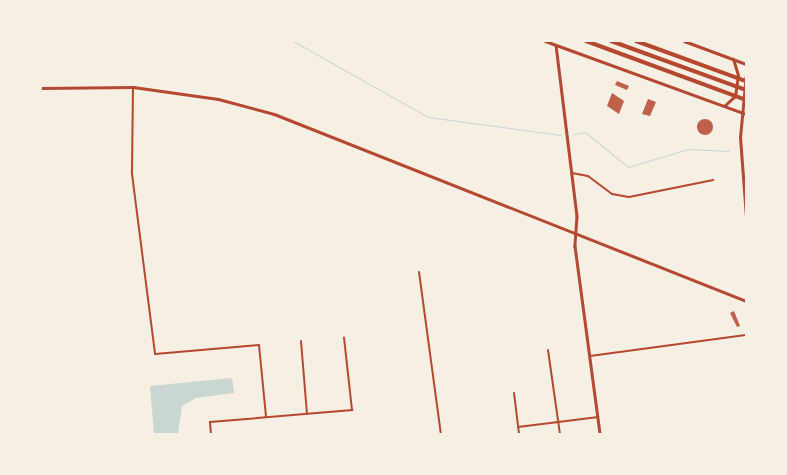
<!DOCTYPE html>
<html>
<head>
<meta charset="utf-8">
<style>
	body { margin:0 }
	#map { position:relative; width:787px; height:475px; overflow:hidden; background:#f6efe4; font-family:"Sofia Sans Condensed",sans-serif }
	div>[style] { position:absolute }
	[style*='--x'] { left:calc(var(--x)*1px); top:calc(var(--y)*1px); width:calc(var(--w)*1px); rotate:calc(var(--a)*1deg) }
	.water>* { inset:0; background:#c9d6d2 }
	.stream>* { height:1px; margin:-0.5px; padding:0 0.5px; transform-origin:0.5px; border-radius:0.5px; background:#c9d6d2 }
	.building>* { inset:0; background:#bf614a }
	.round { border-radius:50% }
	.minor>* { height:2px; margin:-1px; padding:0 1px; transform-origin:1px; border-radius:1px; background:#b5482f }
	.tertiary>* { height:2.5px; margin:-1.25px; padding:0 1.25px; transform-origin:1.25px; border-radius:1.25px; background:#b5482f }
	.secondary>* { height:3px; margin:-1.5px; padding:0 1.5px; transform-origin:1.5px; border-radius:1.5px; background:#b5482f }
	.motorway>* { height:4px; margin:-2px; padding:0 2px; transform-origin:2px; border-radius:2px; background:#b5482f }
	span { translate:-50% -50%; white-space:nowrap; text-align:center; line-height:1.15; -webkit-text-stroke:4px #f6efe4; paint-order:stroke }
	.frame { position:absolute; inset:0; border:42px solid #f6efe4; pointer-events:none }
</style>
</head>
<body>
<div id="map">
	<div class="water">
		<div style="clip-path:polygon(232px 378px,234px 393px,196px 398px,182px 406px,178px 434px,154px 434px,150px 386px)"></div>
	</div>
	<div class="stream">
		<div style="--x:293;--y:41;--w:155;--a:29.4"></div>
		<div style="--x:428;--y:117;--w:134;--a:7.7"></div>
		<div style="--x:573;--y:134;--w:12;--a:-9"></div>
		<div style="--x:585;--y:132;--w:55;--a:39.1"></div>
		<div style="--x:628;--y:167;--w:63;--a:-16.7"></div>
		<div style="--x:688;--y:149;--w:41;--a:2.8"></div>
	</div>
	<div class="building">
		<div style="clip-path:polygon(617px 81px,629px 86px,627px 90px,615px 85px)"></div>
		<div style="clip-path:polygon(612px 93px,624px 101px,619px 114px,607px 106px)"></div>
		<div style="clip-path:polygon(648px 99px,656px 102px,650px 116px,642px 114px)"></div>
		<div class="round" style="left:697px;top:119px;width:16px;height:16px"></div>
		<div style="clip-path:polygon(734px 311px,740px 326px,737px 327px,730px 313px)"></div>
	</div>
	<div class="minor">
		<div style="--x:133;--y:87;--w:87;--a:90.7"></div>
		<div style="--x:132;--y:174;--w:181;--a:82.7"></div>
		<div style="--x:155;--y:354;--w:104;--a:-4.9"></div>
		<div style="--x:259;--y:345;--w:72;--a:84.4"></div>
		<div style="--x:572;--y:173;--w:16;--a:11"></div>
		<div style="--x:588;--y:176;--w:30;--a:37"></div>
		<div style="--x:612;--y:194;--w:17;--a:10"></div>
		<div style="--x:629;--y:197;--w:86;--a:-11.4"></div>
		<div style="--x:419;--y:272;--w:163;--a:82.3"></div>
		<div style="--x:301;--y:341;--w:73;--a:85.3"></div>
		<div style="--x:548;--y:350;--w:85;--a:81.9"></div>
		<div style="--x:590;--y:356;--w:157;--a:-7.7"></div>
		<div style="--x:514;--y:393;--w:41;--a:83"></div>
		<div style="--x:518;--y:427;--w:81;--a:-7.1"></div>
		<div style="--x:211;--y:434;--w:12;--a:-95"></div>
		<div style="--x:210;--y:422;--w:143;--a:-4.8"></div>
		<div style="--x:352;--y:410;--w:73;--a:-96.3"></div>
	</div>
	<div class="tertiary">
		<div style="--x:556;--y:45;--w:172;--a:83"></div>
		<div style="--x:577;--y:216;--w:30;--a:94"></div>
		<div style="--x:575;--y:246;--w:190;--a:82.4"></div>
	</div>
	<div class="secondary">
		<div style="--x:545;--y:41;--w:214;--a:20"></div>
		<div style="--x:684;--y:41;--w:66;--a:20.4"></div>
		<div style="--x:746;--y:74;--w:63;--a:95.4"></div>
		<div style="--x:740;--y:137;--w:80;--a:85.7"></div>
		<div style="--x:41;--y:88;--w:92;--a:-0.6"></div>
		<div style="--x:133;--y:87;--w:86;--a:8"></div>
		<div style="--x:218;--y:99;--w:58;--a:15"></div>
		<div style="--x:274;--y:114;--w:508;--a:21.61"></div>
		<div style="--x:724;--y:106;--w:15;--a:-42"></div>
		<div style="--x:735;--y:96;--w:21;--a:-82"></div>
		<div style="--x:738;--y:75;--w:17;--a:-107"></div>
	</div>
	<div class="motorway">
		<div style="--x:586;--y:41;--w:171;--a:20.2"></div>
		<div style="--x:611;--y:41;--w:144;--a:19.9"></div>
		<div style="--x:636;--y:41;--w:117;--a:20"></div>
	</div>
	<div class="frame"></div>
</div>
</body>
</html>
